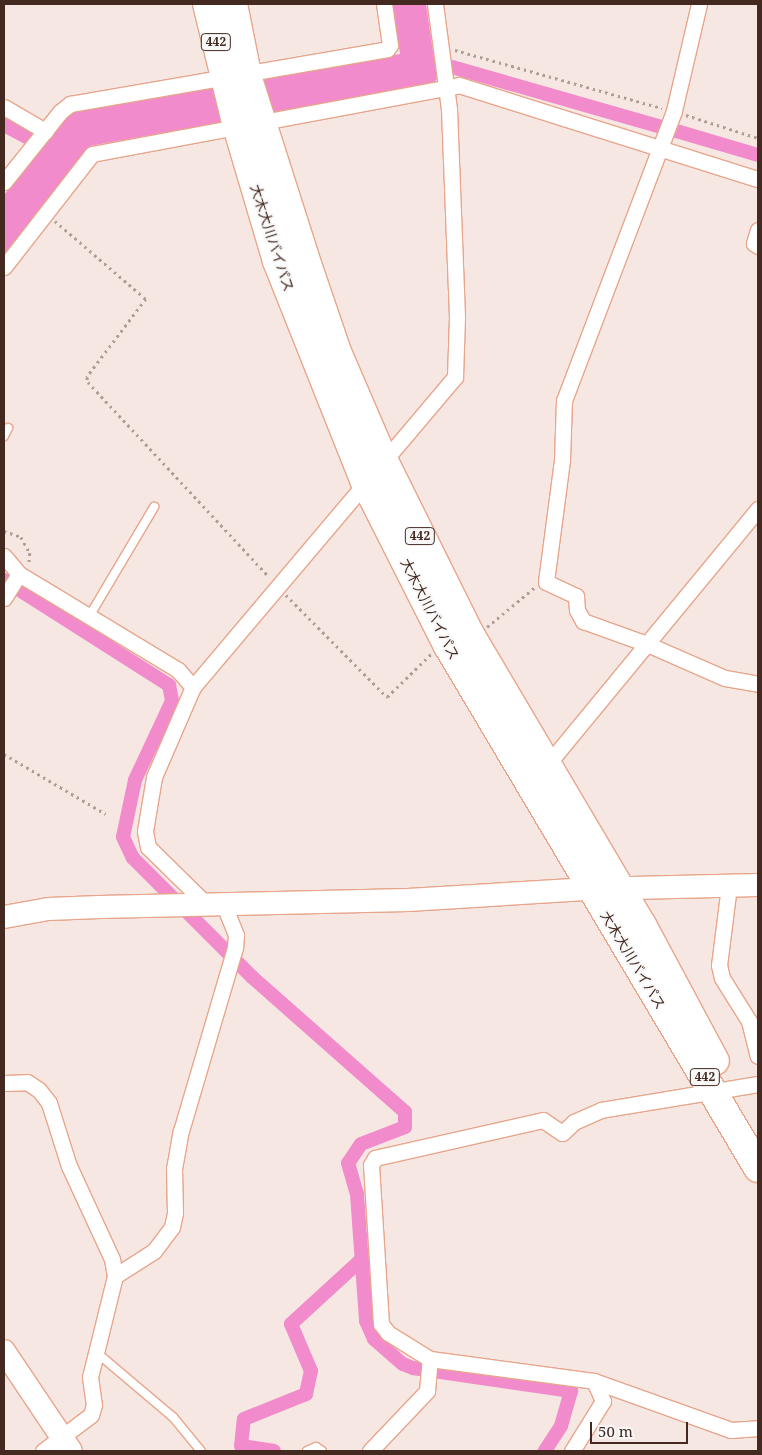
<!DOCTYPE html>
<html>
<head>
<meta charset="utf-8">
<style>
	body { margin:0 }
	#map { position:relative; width:762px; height:1455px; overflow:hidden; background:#f6e7e2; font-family:"Noto Serif","Noto Sans JP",serif }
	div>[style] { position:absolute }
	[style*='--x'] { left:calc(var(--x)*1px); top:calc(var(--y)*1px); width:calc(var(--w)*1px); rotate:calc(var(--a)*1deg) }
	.water>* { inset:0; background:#f18bcc }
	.canal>* { height:14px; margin:-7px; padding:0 7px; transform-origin:7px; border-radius:7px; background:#f18bcc }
	.path>* { height:2.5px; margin-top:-1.25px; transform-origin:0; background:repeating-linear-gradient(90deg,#b09d96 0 2.5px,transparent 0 6.5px) }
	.roads { filter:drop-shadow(1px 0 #e7a68c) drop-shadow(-1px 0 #e7a68c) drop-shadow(0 1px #e7a68c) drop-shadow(0 -1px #e7a68c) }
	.lane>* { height:8px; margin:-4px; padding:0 4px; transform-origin:4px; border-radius:4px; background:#fff }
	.street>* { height:15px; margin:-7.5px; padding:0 7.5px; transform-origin:7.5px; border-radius:7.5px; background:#fff }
	.secondary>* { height:22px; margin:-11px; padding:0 11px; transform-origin:11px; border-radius:11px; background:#fff }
	.highway>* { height:28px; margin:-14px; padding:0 14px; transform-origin:14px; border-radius:14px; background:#fff }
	span { translate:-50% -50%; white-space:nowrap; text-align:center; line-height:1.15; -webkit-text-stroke:4px #f8f8f8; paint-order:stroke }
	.shield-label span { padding:1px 4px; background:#f8f8f8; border:1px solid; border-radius:4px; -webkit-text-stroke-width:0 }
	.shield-label { font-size:12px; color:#43291f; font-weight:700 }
	.street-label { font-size:14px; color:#43291f }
	.frame { position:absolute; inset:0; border:5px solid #43291f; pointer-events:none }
	.scale { position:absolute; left:590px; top:1422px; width:98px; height:22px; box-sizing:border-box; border:2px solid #43291f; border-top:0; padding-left:6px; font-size:15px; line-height:18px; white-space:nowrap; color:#43291f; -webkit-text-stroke:4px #f8f8f8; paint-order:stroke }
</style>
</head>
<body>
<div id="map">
	<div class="water">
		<div style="clip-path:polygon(393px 4px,426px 4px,437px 79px,433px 84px,90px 146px,4px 254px,4px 195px,69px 112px,400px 54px)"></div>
	</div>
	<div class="canal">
		<div style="--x:452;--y:67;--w:217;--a:16"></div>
		<div style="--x:4;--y:125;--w:30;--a:28"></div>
		<div style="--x:673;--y:130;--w:89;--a:16.4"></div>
		<div style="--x:4;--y:580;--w:196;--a:32.5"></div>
		<div style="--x:169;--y:685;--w:16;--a:79"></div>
		<div style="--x:172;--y:701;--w:87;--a:115.1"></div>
		<div style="--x:135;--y:780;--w:58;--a:101.9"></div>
		<div style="--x:123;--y:837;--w:23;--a:65"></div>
		<div style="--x:133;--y:858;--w:168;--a:45"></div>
		<div style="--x:252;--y:977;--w:204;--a:41.4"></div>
		<div style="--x:405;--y:1112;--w:15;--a:90"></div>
		<div style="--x:405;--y:1127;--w:47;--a:158.9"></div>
		<div style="--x:361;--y:1144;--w:23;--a:124"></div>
		<div style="--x:348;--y:1163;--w:32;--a:74"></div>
		<div style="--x:357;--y:1194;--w:127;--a:85.9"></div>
		<div style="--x:366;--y:1321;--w:20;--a:66"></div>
		<div style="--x:374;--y:1339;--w:38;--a:41"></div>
		<div style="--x:403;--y:1364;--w:11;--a:22"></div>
		<div style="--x:413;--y:1368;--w:160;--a:8.3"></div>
		<div style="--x:571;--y:1391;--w:36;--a:106"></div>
		<div style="--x:561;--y:1426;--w:30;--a:123"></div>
		<div style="--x:274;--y:1451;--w:33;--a:-171"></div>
		<div style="--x:241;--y:1446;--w:27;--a:-84"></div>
		<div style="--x:244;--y:1419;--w:67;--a:-22"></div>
		<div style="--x:306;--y:1394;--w:24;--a:-78"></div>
		<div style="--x:311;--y:1371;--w:51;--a:-113.1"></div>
		<div style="--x:291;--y:1324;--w:96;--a:-42.5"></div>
	</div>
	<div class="path">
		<div style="--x:455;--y:50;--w:215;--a:15.7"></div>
		<div style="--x:686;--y:115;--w:76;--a:17.7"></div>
		<div style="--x:55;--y:221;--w:120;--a:40.6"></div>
		<div style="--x:146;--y:299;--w:98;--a:127.1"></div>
		<div style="--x:87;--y:377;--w:5;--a:79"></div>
		<div style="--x:88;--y:382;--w:266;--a:47.1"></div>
		<div style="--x:4;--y:531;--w:18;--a:19"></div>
		<div style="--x:21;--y:537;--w:18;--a:61"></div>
		<div style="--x:30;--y:553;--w:11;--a:95"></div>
		<div style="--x:286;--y:595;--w:144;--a:45.3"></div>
		<div style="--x:387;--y:697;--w:62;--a:-44.3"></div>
		<div style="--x:487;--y:627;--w:62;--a:-39.8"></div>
		<div style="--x:4;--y:754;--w:118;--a:30.5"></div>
	</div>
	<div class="roads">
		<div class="lane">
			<div style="--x:4;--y:436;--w:9;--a:-63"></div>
			<div style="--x:90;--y:615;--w:126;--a:-59.3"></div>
			<div style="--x:96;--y:1352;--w:101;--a:40.2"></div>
			<div style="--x:173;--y:1417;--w:44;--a:50.5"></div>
			<div style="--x:307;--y:1451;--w:10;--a:-24"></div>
			<div style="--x:316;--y:1447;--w:7;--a:34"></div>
		</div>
		<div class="street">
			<div style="--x:699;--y:4;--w:110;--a:103.2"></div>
			<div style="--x:674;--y:111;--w:309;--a:110.8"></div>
			<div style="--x:564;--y:400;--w:60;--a:91.9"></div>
			<div style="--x:562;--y:460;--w:123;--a:97.5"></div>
			<div style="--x:546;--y:582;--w:33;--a:25"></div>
			<div style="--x:576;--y:596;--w:14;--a:86"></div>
			<div style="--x:577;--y:610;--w:13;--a:61"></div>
			<div style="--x:583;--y:621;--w:68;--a:19.8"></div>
			<div style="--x:647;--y:644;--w:85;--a:23.6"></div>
			<div style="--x:725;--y:678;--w:34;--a:10"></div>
			<div style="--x:4;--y:107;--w:48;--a:30.3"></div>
			<div style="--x:4;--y:182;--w:90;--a:-51.3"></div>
			<div style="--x:60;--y:112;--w:13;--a:-39"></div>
			<div style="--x:70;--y:104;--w:322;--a:-9.8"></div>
			<div style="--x:387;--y:49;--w:5;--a:-53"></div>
			<div style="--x:390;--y:45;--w:41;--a:-98.3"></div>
			<div style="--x:758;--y:230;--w:14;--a:107"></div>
			<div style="--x:754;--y:243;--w:5;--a:37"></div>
			<div style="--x:4;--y:267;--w:143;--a:-52.1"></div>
			<div style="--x:92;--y:154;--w:373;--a:-10.6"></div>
			<div style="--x:459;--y:85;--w:313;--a:17.5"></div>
			<div style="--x:4;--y:556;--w:23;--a:50"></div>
			<div style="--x:19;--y:574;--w:186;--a:31.1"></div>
			<div style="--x:178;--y:670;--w:23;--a:49"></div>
			<div style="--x:4;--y:598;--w:28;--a:-58"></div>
			<div style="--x:547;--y:765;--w:332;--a:-50.5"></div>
			<div style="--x:729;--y:886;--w:80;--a:97.2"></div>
			<div style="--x:719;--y:965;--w:13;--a:77"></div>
			<div style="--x:722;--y:978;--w:51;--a:57.9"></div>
			<div style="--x:749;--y:1021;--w:36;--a:76"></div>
			<div style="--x:204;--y:902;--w:78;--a:-135.5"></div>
			<div style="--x:148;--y:847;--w:16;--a:-101"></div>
			<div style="--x:145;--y:831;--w:55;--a:-80.5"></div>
			<div style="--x:154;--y:777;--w:98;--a:-66.6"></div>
			<div style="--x:193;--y:687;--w:406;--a:-49.8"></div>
			<div style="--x:455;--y:377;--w:60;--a:-88.1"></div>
			<div style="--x:457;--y:317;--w:208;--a:-92.2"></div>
			<div style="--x:449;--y:109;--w:106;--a:-97.6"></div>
			<div style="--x:4;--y:1083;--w:23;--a:-2"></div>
			<div style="--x:27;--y:1082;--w:14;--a:34"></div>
			<div style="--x:39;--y:1090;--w:16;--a:52"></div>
			<div style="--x:49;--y:1103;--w:66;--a:72.4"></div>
			<div style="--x:69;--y:1166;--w:102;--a:65.2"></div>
			<div style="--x:112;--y:1259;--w:17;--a:80"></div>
			<div style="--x:115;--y:1276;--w:104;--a:103.9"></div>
			<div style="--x:90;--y:1377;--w:28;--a:82"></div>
			<div style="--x:94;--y:1405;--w:10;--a:107"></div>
			<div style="--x:91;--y:1415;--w:60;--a:143.1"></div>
			<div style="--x:758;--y:1084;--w:159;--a:170.6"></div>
			<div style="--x:601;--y:1110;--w:30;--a:156"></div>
			<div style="--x:574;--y:1122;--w:16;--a:137"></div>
			<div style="--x:562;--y:1133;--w:23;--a:-146"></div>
			<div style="--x:543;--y:1120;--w:172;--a:167.3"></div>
			<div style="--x:375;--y:1158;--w:8;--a:120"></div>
			<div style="--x:371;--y:1165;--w:159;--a:86.4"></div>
			<div style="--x:381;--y:1324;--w:11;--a:52"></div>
			<div style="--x:388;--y:1333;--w:49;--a:31.8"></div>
			<div style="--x:430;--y:1359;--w:165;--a:7.6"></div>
			<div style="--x:594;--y:1381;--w:145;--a:19.7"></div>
			<div style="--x:731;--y:1430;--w:27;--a:-4"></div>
			<div style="--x:115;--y:1276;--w:46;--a:-32.7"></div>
			<div style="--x:154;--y:1251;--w:30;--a:-53"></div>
			<div style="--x:172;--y:1227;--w:14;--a:-78"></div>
			<div style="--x:175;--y:1213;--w:44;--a:-91.3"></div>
			<div style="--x:174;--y:1169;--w:39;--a:-80"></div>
			<div style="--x:181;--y:1131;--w:192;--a:-73.6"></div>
			<div style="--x:235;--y:947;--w:12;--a:-85"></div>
			<div style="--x:236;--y:935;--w:35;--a:-112"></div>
			<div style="--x:370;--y:1451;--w:83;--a:-46.5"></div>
			<div style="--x:427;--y:1391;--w:32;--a:-85"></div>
			<div style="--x:572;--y:1451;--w:59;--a:-58.2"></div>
			<div style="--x:603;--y:1401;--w:22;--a:-114"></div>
		</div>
		<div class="secondary">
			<div style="--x:4;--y:917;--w:45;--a:-10.3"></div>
			<div style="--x:48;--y:909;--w:52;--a:-2.2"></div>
			<div style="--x:100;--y:907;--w:308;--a:-1.3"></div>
			<div style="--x:408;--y:900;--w:182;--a:-3.5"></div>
			<div style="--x:590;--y:889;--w:168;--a:-1.4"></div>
			<div style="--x:4;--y:1351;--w:120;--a:56.2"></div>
		</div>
		<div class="highway">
			<div style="--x:207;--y:4;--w:126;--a:76.2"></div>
			<div style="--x:237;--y:126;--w:141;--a:73.5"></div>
			<div style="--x:277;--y:261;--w:238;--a:68.3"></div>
			<div style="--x:365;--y:482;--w:184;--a:63.2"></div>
			<div style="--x:448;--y:646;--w:607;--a:59.3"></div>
			<div style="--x:233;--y:4;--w:76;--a:78.7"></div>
			<div style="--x:248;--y:79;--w:185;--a:72.3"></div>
			<div style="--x:304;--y:255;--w:102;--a:71.2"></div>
			<div style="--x:337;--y:352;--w:116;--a:66.7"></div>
			<div style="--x:383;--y:459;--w:198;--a:63.6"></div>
			<div style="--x:471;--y:636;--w:336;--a:59.4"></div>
			<div style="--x:642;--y:925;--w:154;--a:61.8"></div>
		</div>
	</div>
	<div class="shield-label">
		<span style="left:216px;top:42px">442</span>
		<span style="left:420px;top:536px">442</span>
		<span style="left:705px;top:1077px">442</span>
	</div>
	<div class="street-label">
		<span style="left:272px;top:238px;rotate:72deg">大木大川バイパス</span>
		<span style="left:430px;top:609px;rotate:63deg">大木大川バイパス</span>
		<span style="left:633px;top:960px;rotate:59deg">大木大川バイパス</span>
	</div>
	<div class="frame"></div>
	<div class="scale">50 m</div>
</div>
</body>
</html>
